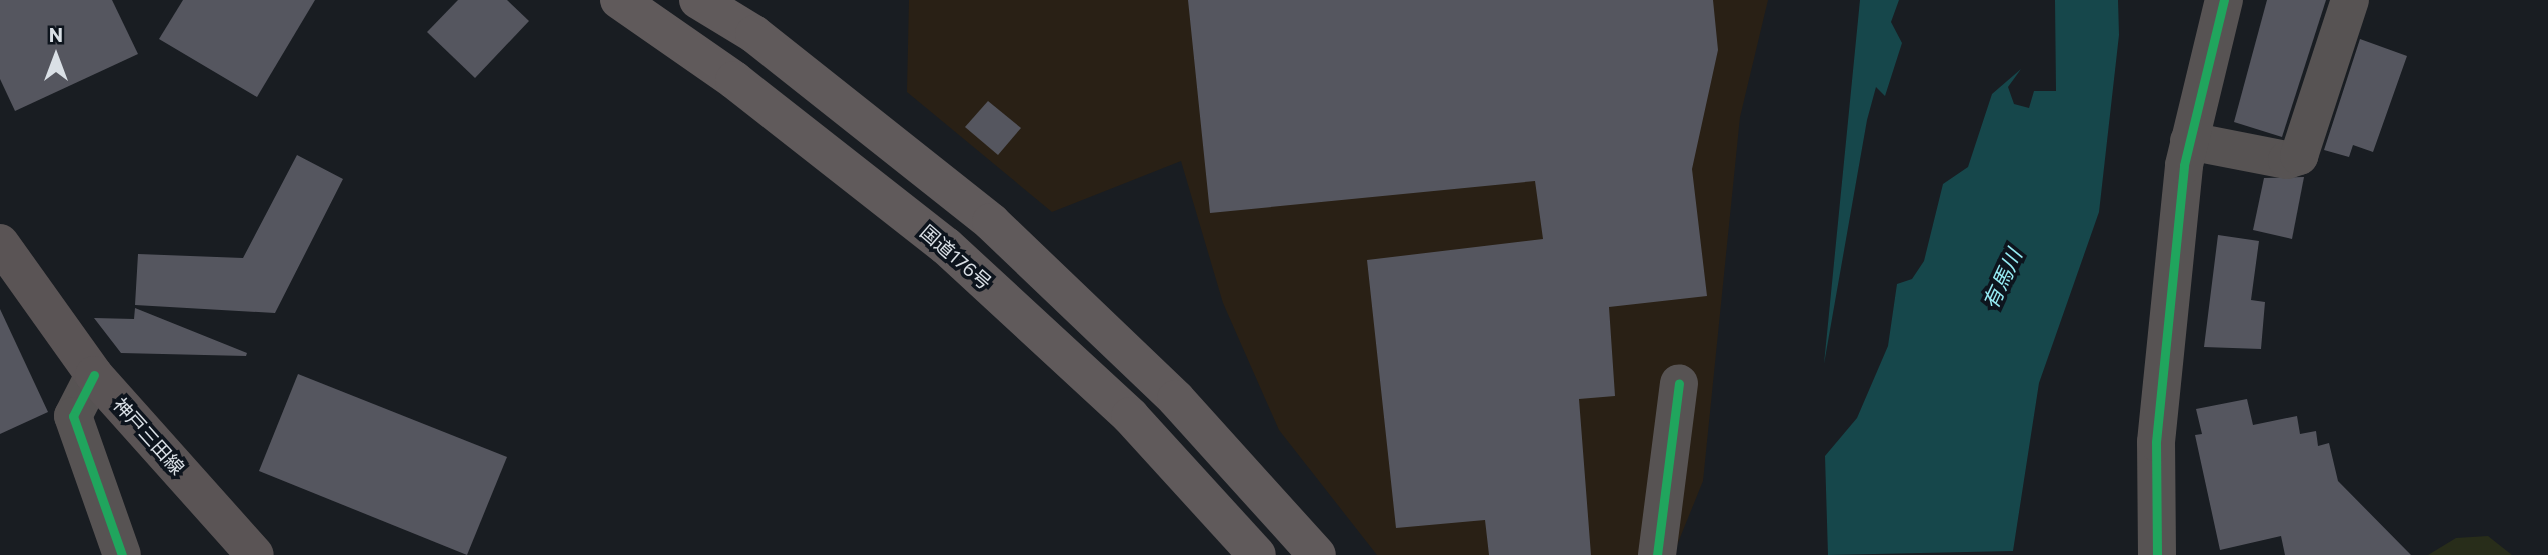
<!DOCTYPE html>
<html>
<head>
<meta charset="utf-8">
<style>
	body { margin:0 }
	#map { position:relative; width:2548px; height:555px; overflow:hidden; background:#191d22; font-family:Commissioner,"Noto Sans JP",sans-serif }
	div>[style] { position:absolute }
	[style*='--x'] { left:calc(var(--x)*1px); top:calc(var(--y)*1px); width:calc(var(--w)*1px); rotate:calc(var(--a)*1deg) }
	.commercial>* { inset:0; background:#292015 }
	.green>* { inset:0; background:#282d1a }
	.water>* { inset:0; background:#16474b }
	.building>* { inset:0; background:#55565f }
	.minor>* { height:38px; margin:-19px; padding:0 19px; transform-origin:19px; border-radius:19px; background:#575353 }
	.major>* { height:38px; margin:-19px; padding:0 19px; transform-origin:19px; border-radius:19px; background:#5a5455 }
	.highway>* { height:38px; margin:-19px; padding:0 19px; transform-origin:19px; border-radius:19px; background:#605a5b }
	.cycleway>* { height:9px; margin:-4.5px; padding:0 4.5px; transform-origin:4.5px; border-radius:4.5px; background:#20a55d }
	span { translate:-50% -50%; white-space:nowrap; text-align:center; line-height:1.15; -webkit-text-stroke:7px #0d141d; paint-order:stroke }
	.street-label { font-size:19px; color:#dae0e6 }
	.water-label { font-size:21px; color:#96ecf4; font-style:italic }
	.north { position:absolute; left:21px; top:21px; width:70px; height:70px; -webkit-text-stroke:5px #0d141d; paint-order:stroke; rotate:0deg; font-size:19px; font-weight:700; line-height:28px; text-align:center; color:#dae0e6 }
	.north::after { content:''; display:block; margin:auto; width:24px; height:32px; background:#dae0e6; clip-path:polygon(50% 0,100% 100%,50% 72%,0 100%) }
</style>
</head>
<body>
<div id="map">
	<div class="commercial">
		<div style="clip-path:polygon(909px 0,1768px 0,1740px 117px,1703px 481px,1673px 555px,1377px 555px,1279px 430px,1223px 303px,1181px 161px,1052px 212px,907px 92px)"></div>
	</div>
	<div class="green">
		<div style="clip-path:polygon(2488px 536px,2512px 555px,2428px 555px,2456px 538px)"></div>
	</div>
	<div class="water">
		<div style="clip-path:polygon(1860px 0,1899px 0,1891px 22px,1902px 43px,1885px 96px,1876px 87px,1867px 120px,1824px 364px)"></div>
		<div style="clip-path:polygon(2055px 0,2118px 0,2119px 35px,2099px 212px,2039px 383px,2013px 551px,1828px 555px,1825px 456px,1857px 418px,1888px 346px,1897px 284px,1912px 279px,1924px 261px,1943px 184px,1968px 167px,1992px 94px,2021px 69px,2008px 87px,2014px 104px,2029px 108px,2034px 91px,2056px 91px)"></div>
	</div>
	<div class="building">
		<div style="clip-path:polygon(0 0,112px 0,138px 54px,15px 111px,0 79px)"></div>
		<div style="clip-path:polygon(183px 0,315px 0,257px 97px,159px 39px)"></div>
		<div style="clip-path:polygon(458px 0,507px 0,529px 21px,475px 78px,427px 32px)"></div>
		<div style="clip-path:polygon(1188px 0,1713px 0,1718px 50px,1692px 169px,1707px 296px,1609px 307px,1615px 396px,1579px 399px,1591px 555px,1489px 555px,1485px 520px,1396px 528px,1367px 260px,1543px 239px,1535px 181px,1210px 213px)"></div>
		<div style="clip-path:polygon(2267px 0,2326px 0,2282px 137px,2234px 122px)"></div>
		<div style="clip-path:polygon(2360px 39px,2407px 56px,2373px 152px,2353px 145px,2349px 157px,2324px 150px)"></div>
		<div style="clip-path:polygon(988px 101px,1021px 128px,998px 155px,965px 127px)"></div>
		<div style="clip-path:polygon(297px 155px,343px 179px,275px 313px,135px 305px,138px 254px,243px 258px)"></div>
		<div style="clip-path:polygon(2304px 177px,2292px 239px,2253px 230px,2264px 178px)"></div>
		<div style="clip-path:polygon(2218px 235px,2259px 241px,2251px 300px,2265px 302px,2261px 349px,2204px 347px)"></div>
		<div style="clip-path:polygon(135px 308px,247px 353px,246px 356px,121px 353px,94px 318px,134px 319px)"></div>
		<div style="clip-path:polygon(0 309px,48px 412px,0 434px)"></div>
		<div style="clip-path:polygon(298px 374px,507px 457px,467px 555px,259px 471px)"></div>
		<div style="clip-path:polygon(2247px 399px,2253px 425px,2297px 416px,2300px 434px,2316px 431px,2318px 446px,2329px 443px,2338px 481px,2411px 555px,2285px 555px,2281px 536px,2220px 550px,2195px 435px,2202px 434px,2196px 409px)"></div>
	</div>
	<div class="minor">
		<div style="--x:2189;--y:141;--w:100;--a:11"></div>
		<div style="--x:2287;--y:160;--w:13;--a:-18"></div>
		<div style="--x:2299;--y:156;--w:164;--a:-71.9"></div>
		<div style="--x:94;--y:375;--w:46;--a:117.1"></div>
		<div style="--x:73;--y:416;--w:147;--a:70.6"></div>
		<div style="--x:1657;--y:555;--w:173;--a:-82.7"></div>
		<div style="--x:2157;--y:555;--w:113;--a:-90.5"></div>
		<div style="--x:2156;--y:442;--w:278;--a:-84.2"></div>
		<div style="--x:2184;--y:165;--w:170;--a:-76.4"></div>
	</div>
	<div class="major">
		<div style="--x:0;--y:243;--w:162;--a:54.5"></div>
		<div style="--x:94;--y:375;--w:241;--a:48.2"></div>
	</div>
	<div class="highway">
		<div style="--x:619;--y:0;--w:140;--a:34.8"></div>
		<div style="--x:734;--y:80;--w:269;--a:38.1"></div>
		<div style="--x:946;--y:246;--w:251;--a:42.7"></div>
		<div style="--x:1130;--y:416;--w:188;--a:47.6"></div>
		<div style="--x:698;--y:0;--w:66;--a:31.3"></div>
		<div style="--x:754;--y:34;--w:303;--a:38.4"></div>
		<div style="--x:991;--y:222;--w:256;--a:43.7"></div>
		<div style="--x:1176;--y:399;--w:210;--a:47.9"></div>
	</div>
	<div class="cycleway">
		<div style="--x:94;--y:375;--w:46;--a:117.1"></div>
		<div style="--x:73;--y:416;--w:147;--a:70.6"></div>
		<div style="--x:1657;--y:555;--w:173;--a:-82.7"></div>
		<div style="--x:2157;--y:555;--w:113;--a:-90.5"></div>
		<div style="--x:2156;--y:442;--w:278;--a:-84.2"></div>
		<div style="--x:2184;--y:165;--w:170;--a:-76.4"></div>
	</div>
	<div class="street-label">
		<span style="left:956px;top:257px;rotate:41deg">国道176号</span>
		<span style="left:149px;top:436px;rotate:48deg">神戸三田線</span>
	</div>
	<div class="water-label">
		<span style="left:2002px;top:279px;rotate:-65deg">有馬川</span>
	</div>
	<div class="north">N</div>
</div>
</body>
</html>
